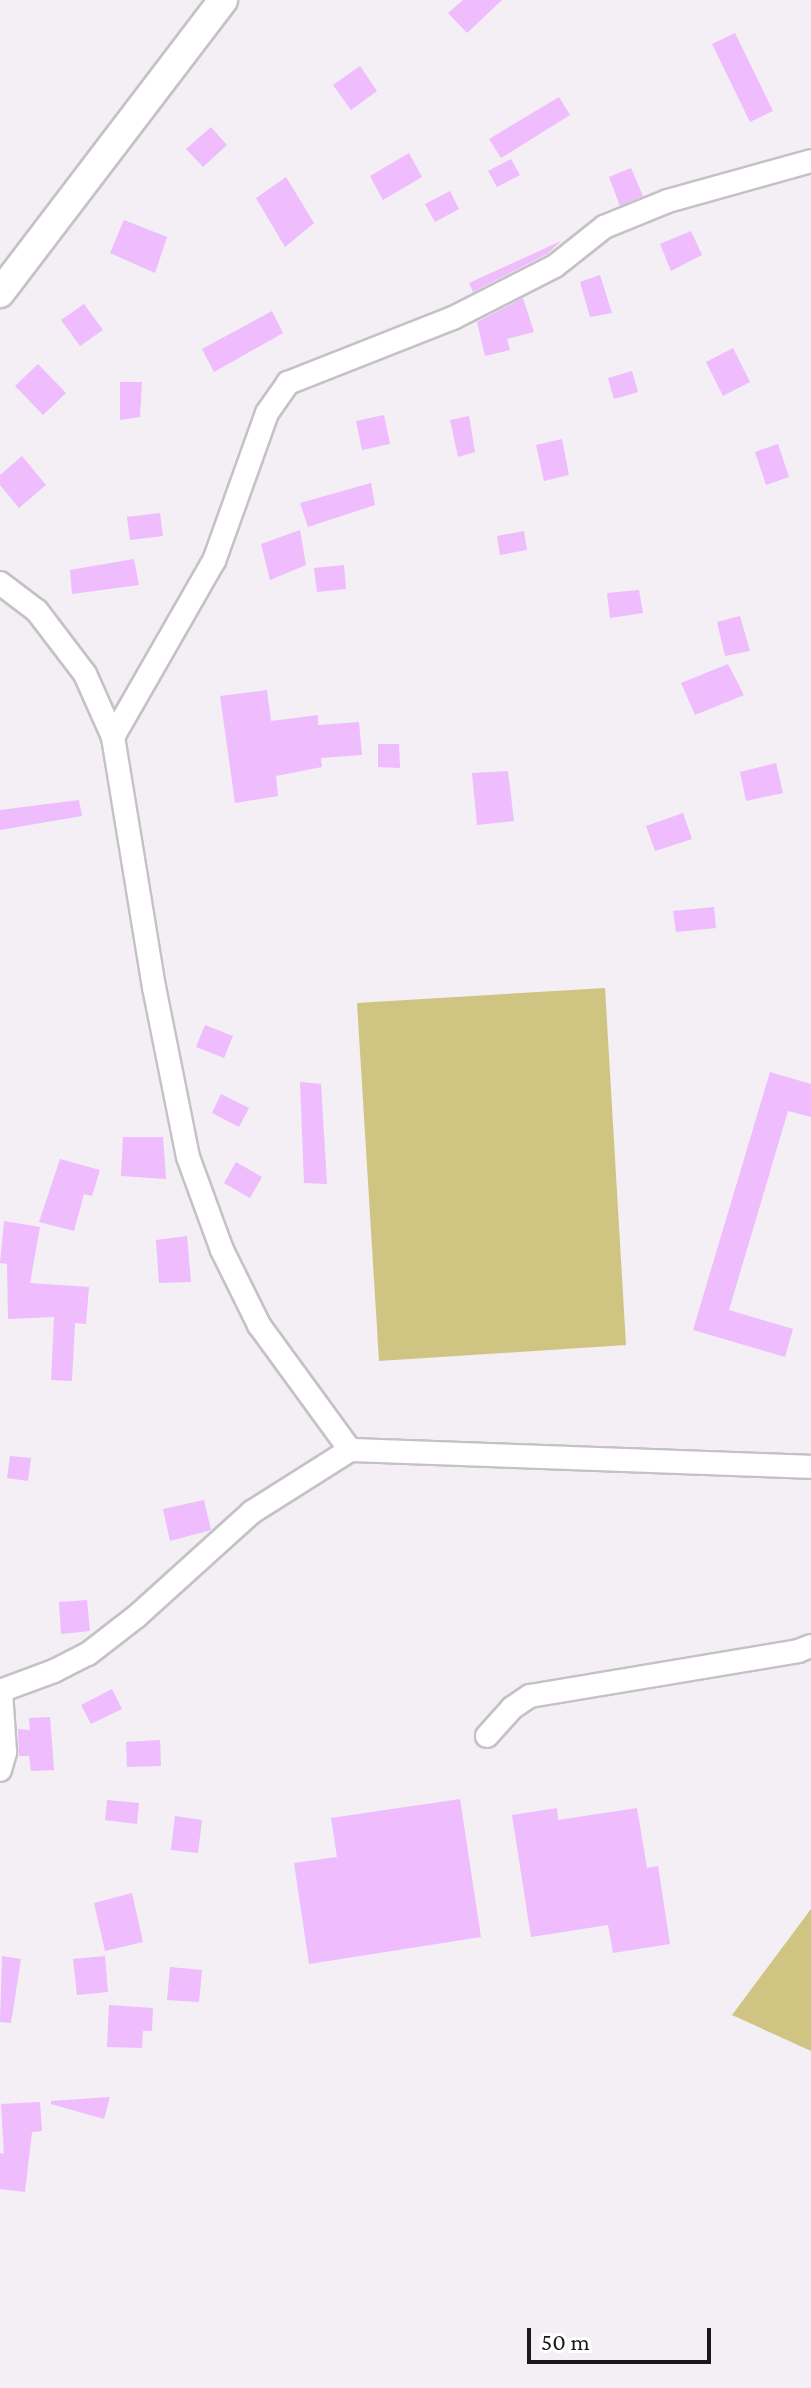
<!DOCTYPE html>
<html>
<head>
<meta charset="utf-8">
<style>
	body { margin:0 }
	#map { position:relative; width:811px; height:2388px; overflow:hidden; background:#f3eff4; font-family:"Crimson Pro",serif }
	div>[style] { position:absolute }
	[style*='--x'] { left:calc(var(--x)*1px); top:calc(var(--y)*1px); width:calc(var(--w)*1px); rotate:calc(var(--a)*1deg) }
	.green>* { inset:0; background:#d0c483 }
	.building>* { inset:0; background:#efbcfd }
	.roads { filter:drop-shadow(2px 0 #c5c2c6) drop-shadow(-2px 0 #c5c2c6) drop-shadow(0 2px #c5c2c6) drop-shadow(0 -2px #c5c2c6) }
	.minor>* { height:22px; margin:-11px; padding:0 11px; transform-origin:11px; border-radius:11px; background:#fff }
	.tertiary>* { height:28px; margin:-14px; padding:0 14px; transform-origin:14px; border-radius:14px; background:#fff }
	span { translate:-50% -50%; white-space:nowrap; text-align:center; line-height:1.15; -webkit-text-stroke:6px #fff; paint-order:stroke }
	.scale { position:absolute; left:527px; top:2328px; width:184px; height:36px; box-sizing:border-box; border:4px solid #1a181a; border-top:0; padding-left:10px; font-size:24px; line-height:28px; white-space:nowrap; color:#1a181a; -webkit-text-stroke:6px #fff; paint-order:stroke }
</style>
</head>
<body>
<div id="map">
	<div class="green">
		<div style="clip-path:polygon(605px 988px,626px 1345px,379px 1361px,357px 1003px)"></div>
		<div style="clip-path:polygon(811px 1909px,811px 2051px,732px 2015px)"></div>
	</div>
	<div class="building">
		<div style="clip-path:polygon(463px 0,502px 0,467px 33px,448px 13px)"></div>
		<div style="clip-path:polygon(735px 33px,773px 111px,750px 122px,712px 44px)"></div>
		<div style="clip-path:polygon(360px 66px,377px 91px,351px 110px,333px 85px)"></div>
		<div style="clip-path:polygon(559px 97px,570px 115px,501px 158px,489px 139px)"></div>
		<div style="clip-path:polygon(211px 127px,227px 145px,203px 167px,186px 149px)"></div>
		<div style="clip-path:polygon(409px 153px,422px 177px,383px 200px,370px 176px)"></div>
		<div style="clip-path:polygon(511px 159px,520px 175px,497px 187px,488px 171px)"></div>
		<div style="clip-path:polygon(631px 168px,643px 196px,620px 206px,609px 177px)"></div>
		<div style="clip-path:polygon(286px 177px,314px 223px,285px 247px,256px 198px)"></div>
		<div style="clip-path:polygon(450px 191px,459px 209px,435px 222px,425px 204px)"></div>
		<div style="clip-path:polygon(124px 220px,167px 237px,155px 273px,110px 253px)"></div>
		<div style="clip-path:polygon(691px 231px,702px 255px,671px 271px,660px 244px)"></div>
		<div style="clip-path:polygon(561px 241px,547px 254px,473px 292px,469px 283px)"></div>
		<div style="clip-path:polygon(600px 275px,612px 313px,590px 317px,580px 282px)"></div>
		<div style="clip-path:polygon(523px 298px,534px 332px,507px 339px,510px 350px,485px 356px,477px 322px)"></div>
		<div style="clip-path:polygon(84px 304px,103px 330px,80px 346px,61px 320px)"></div>
		<div style="clip-path:polygon(272px 311px,283px 333px,214px 372px,202px 349px)"></div>
		<div style="clip-path:polygon(733px 348px,750px 382px,723px 396px,706px 362px)"></div>
		<div style="clip-path:polygon(38px 364px,66px 393px,43px 415px,15px 386px)"></div>
		<div style="clip-path:polygon(632px 371px,638px 392px,614px 399px,608px 378px)"></div>
		<div style="clip-path:polygon(120px 382px,142px 382px,140px 417px,120px 420px)"></div>
		<div style="clip-path:polygon(384px 415px,390px 444px,362px 450px,356px 421px)"></div>
		<div style="clip-path:polygon(469px 416px,475px 452px,458px 457px,450px 420px)"></div>
		<div style="clip-path:polygon(562px 439px,569px 475px,544px 481px,536px 445px)"></div>
		<div style="clip-path:polygon(778px 444px,789px 477px,766px 485px,755px 452px)"></div>
		<div style="clip-path:polygon(22px 456px,46px 485px,19px 508px,0 485px,0 475px)"></div>
		<div style="clip-path:polygon(371px 483px,375px 505px,308px 527px,300px 503px)"></div>
		<div style="clip-path:polygon(160px 513px,163px 536px,130px 540px,127px 517px)"></div>
		<div style="clip-path:polygon(300px 530px,306px 565px,270px 580px,261px 544px)"></div>
		<div style="clip-path:polygon(524px 531px,527px 550px,500px 555px,497px 536px)"></div>
		<div style="clip-path:polygon(134px 559px,139px 585px,72px 594px,70px 570px)"></div>
		<div style="clip-path:polygon(344px 565px,346px 589px,317px 592px,314px 568px)"></div>
		<div style="clip-path:polygon(639px 590px,643px 613px,610px 618px,607px 593px)"></div>
		<div style="clip-path:polygon(740px 616px,750px 651px,725px 656px,717px 622px)"></div>
		<div style="clip-path:polygon(728px 664px,744px 695px,695px 715px,681px 683px)"></div>
		<div style="clip-path:polygon(267px 690px,271px 721px,318px 715px,318px 725px,359px 722px,362px 755px,321px 758px,322px 767px,276px 776px,278px 796px,235px 803px,220px 696px)"></div>
		<div style="clip-path:polygon(378px 744px,399px 744px,400px 768px,378px 767px)"></div>
		<div style="clip-path:polygon(776px 763px,783px 793px,746px 801px,740px 772px)"></div>
		<div style="clip-path:polygon(508px 771px,514px 821px,477px 825px,472px 773px)"></div>
		<div style="clip-path:polygon(79px 800px,82px 816px,0 830px,0 810px)"></div>
		<div style="clip-path:polygon(683px 813px,692px 839px,655px 851px,646px 826px)"></div>
		<div style="clip-path:polygon(714px 907px,716px 928px,676px 932px,673px 911px)"></div>
		<div style="clip-path:polygon(205px 1025px,233px 1036px,224px 1058px,196px 1047px)"></div>
		<div style="clip-path:polygon(770px 1072px,811px 1084px,811px 1117px,788px 1111px,729px 1310px,793px 1329px,785px 1357px,693px 1330px)"></div>
		<div style="clip-path:polygon(300px 1082px,321px 1084px,327px 1184px,304px 1183px)"></div>
		<div style="clip-path:polygon(221px 1094px,249px 1108px,239px 1127px,212px 1113px)"></div>
		<div style="clip-path:polygon(123px 1137px,163px 1137px,166px 1179px,121px 1176px)"></div>
		<div style="clip-path:polygon(60px 1159px,100px 1170px,92px 1196px,84px 1194px,74px 1231px,39px 1222px)"></div>
		<div style="clip-path:polygon(236px 1162px,262px 1177px,250px 1198px,224px 1183px)"></div>
		<div style="clip-path:polygon(4px 1221px,40px 1227px,30px 1283px,89px 1287px,86px 1324px,75px 1323px,72px 1381px,51px 1380px,54px 1317px,8px 1319px,7px 1264px,0 1263px)"></div>
		<div style="clip-path:polygon(187px 1236px,191px 1282px,159px 1283px,156px 1240px)"></div>
		<div style="clip-path:polygon(10px 1456px,31px 1458px,28px 1481px,7px 1478px)"></div>
		<div style="clip-path:polygon(204px 1500px,211px 1530px,170px 1541px,163px 1509px)"></div>
		<div style="clip-path:polygon(87px 1600px,90px 1631px,61px 1634px,59px 1602px)"></div>
		<div style="clip-path:polygon(112px 1689px,122px 1709px,91px 1724px,81px 1705px)"></div>
		<div style="clip-path:polygon(50px 1717px,54px 1770px,31px 1771px,29px 1756px,19px 1756px,18px 1729px,30px 1730px,29px 1718px)"></div>
		<div style="clip-path:polygon(160px 1740px,161px 1766px,127px 1767px,126px 1742px)"></div>
		<div style="clip-path:polygon(460px 1799px,481px 1937px,309px 1964px,294px 1863px,337px 1857px,331px 1818px)"></div>
		<div style="clip-path:polygon(107px 1800px,139px 1803px,137px 1824px,105px 1820px)"></div>
		<div style="clip-path:polygon(557px 1808px,558px 1820px,637px 1808px,647px 1868px,658px 1866px,670px 1944px,613px 1953px,608px 1925px,531px 1937px,512px 1815px)"></div>
		<div style="clip-path:polygon(175px 1816px,202px 1820px,198px 1853px,171px 1850px)"></div>
		<div style="clip-path:polygon(132px 1893px,143px 1942px,105px 1951px,94px 1903px)"></div>
		<div style="clip-path:polygon(2px 1956px,21px 1959px,11px 2023px,0 2022px)"></div>
		<div style="clip-path:polygon(105px 1956px,108px 1992px,77px 1995px,73px 1959px)"></div>
		<div style="clip-path:polygon(170px 1967px,202px 1970px,199px 2002px,167px 2000px)"></div>
		<div style="clip-path:polygon(109px 2005px,153px 2008px,152px 2031px,143px 2031px,142px 2048px,107px 2047px)"></div>
		<div style="clip-path:polygon(110px 2097px,104px 2119px,51px 2104px,51px 2101px)"></div>
		<div style="clip-path:polygon(40px 2102px,42px 2131px,32px 2132px,25px 2192px,0 2189px,0 2153px,4px 2154px,1px 2104px)"></div>
	</div>
	<div class="roads">
		<div class="minor">
			<div style="--x:0;--y:583;--w:46;--a:37.1"></div>
			<div style="--x:37;--y:611;--w:79;--a:52.7"></div>
			<div style="--x:85;--y:674;--w:69;--a:66"></div>
			<div style="--x:113;--y:737;--w:253;--a:80.7"></div>
			<div style="--x:154;--y:987;--w:173;--a:78.7"></div>
			<div style="--x:188;--y:1157;--w:99;--a:69.9"></div>
			<div style="--x:222;--y:1250;--w:84;--a:63.7"></div>
			<div style="--x:259;--y:1325;--w:155;--a:53.9"></div>
			<div style="--x:350;--y:1450;--w:461;--a:2.1"></div>
			<div style="--x:113;--y:737;--w:203;--a:-60.2"></div>
			<div style="--x:214;--y:561;--w:157;--a:-70.3"></div>
			<div style="--x:267;--y:413;--w:37;--a:-55"></div>
			<div style="--x:288;--y:383;--w:177;--a:-21.5"></div>
			<div style="--x:453;--y:318;--w:114;--a:-27"></div>
			<div style="--x:555;--y:266;--w:63;--a:-38.5"></div>
			<div style="--x:604;--y:227;--w:69;--a:-22.1"></div>
			<div style="--x:668;--y:201;--w:148;--a:-15.6"></div>
			<div style="--x:0;--y:1691;--w:58;--a:-20.3"></div>
			<div style="--x:54;--y:1671;--w:38;--a:-27"></div>
			<div style="--x:88;--y:1654;--w:62;--a:-37.8"></div>
			<div style="--x:137;--y:1616;--w:155;--a:-42.1"></div>
			<div style="--x:252;--y:1512;--w:116;--a:-32.3"></div>
			<div style="--x:487;--y:1736;--w:38;--a:-48"></div>
			<div style="--x:512;--y:1708;--w:22;--a:-34"></div>
			<div style="--x:530;--y:1696;--w:272;--a:-9.5"></div>
			<div style="--x:798;--y:1651;--w:14;--a:-21"></div>
			<div style="--x:0;--y:1770;--w:19;--a:-74"></div>
			<div style="--x:5;--y:1752;--w:62;--a:-93.7"></div>
		</div>
		<div class="tertiary">
			<div style="--x:0;--y:293;--w:368;--a:-52.7"></div>
		</div>
	</div>
	<div class="scale">50 m</div>
</div>
</body>
</html>
